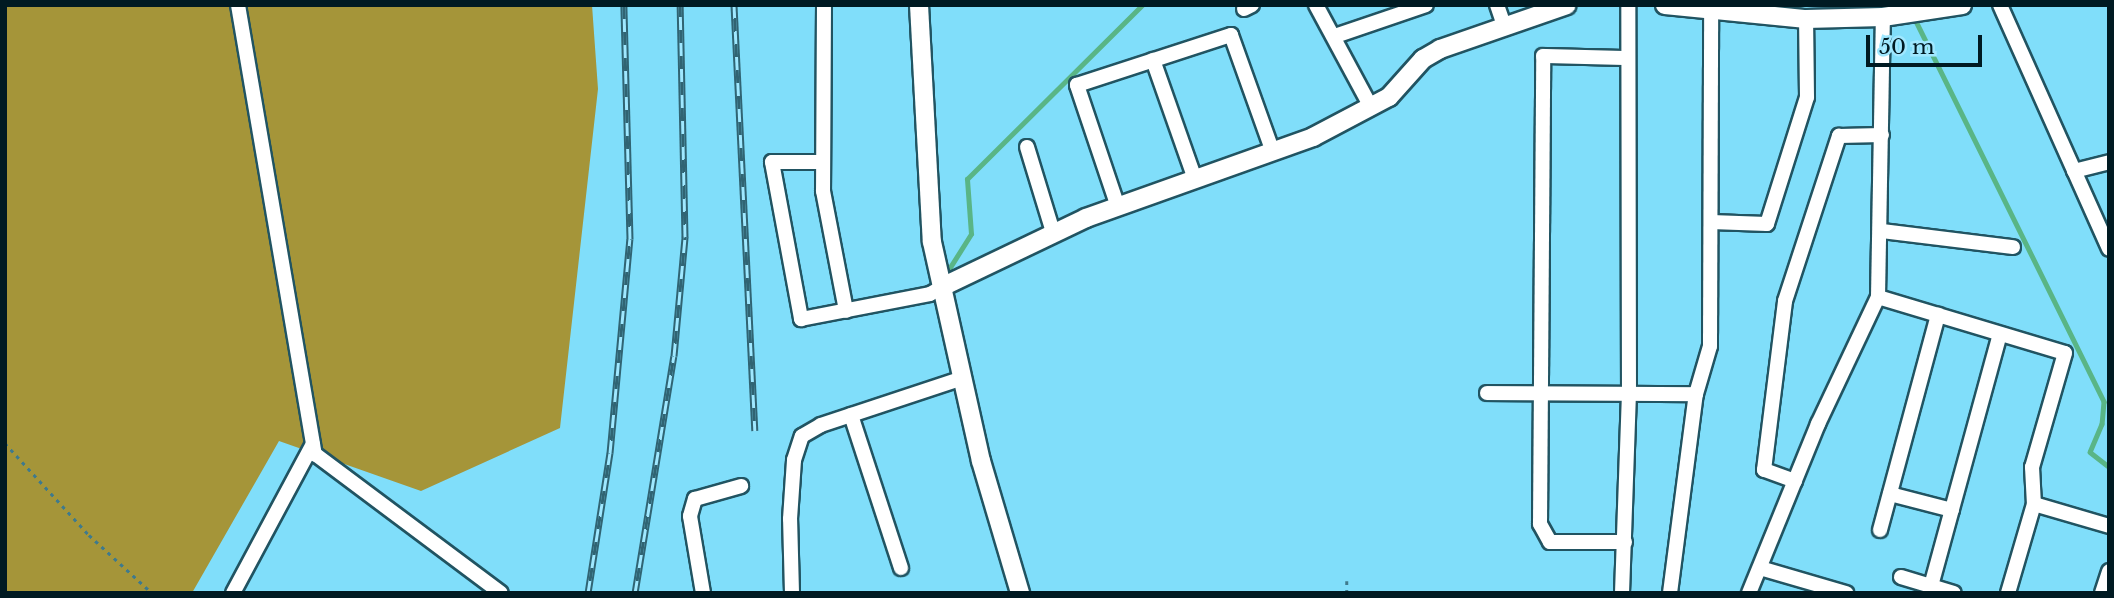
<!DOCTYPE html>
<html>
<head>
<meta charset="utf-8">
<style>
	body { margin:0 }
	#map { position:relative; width:2114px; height:598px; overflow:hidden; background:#80defa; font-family:"Libre Baskerville",serif }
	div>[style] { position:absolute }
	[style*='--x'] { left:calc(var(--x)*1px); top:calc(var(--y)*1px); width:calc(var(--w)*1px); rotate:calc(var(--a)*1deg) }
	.forest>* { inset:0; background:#a59539 }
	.stream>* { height:4.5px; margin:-2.25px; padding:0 2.25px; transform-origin:2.25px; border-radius:2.25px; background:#59b586 }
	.path>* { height:2.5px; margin-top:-1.25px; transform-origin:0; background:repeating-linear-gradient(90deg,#3f7a8c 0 3.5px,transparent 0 8.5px) }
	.roads { filter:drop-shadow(2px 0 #215462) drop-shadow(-2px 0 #215462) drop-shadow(0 2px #215462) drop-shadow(0 -2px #215462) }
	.minor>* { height:14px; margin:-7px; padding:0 7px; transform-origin:7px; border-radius:7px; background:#fff }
	.tertiary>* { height:18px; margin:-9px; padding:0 9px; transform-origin:9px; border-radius:9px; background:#fff }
	.rail>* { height:7px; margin-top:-3.5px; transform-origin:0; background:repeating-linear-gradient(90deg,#a0e8ff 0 13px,#306473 0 26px); box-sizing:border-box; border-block:2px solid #306473 }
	span { translate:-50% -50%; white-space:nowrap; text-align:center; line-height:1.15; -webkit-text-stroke:7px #a0e8ff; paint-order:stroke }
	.frame { position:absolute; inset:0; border:7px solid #001a22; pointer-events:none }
	.scale { position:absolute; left:1866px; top:35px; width:116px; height:32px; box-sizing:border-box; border:4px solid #001a22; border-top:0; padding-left:9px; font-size:21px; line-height:24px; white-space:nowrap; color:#001a22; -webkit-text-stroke:5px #a0e8ff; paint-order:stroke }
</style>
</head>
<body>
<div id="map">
	<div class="forest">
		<div style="clip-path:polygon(5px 5px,592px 5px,598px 89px,560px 428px,421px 491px,279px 441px,192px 593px,5px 593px)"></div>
	</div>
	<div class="stream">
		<div style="--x:1914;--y:17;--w:429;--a:63.7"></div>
		<div style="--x:2104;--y:402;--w:22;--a:95"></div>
		<div style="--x:2102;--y:424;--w:30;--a:113"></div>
		<div style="--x:2090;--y:452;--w:24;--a:38"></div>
		<div style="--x:949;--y:269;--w:41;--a:-57.8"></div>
		<div style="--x:971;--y:234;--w:55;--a:-94.2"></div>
		<div style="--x:967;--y:179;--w:247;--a:-44.8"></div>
	</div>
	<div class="path">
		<div style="--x:5;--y:443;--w:125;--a:47.6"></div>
		<div style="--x:89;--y:535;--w:86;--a:42.6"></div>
		<div style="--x:1347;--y:581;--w:12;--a:90"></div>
	</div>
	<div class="roads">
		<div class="minor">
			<div style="--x:238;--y:5;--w:456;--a:80.3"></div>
			<div style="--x:315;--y:454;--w:232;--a:36.8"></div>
			<div style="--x:824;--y:5;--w:186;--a:90.3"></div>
			<div style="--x:823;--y:191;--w:122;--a:79.1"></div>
			<div style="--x:1316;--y:5;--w:116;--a:61.7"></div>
			<div style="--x:1497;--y:5;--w:21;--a:71"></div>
			<div style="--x:2000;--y:5;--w:267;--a:65.9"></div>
			<div style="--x:1244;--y:9;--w:9;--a:-27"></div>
			<div style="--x:1335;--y:36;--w:96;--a:-18.8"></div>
			<div style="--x:1153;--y:60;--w:126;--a:70.6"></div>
			<div style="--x:1027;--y:147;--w:89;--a:73"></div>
			<div style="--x:822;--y:162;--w:50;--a:180"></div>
			<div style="--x:772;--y:162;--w:160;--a:79.5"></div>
			<div style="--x:801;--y:319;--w:131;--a:-11"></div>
			<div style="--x:930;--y:294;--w:16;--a:-30"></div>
			<div style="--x:2074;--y:171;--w:36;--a:-14"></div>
			<div style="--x:1118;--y:207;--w:129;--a:-108.6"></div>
			<div style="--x:1077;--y:85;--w:162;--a:-18"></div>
			<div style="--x:1231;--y:35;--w:124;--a:70.3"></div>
			<div style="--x:1711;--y:222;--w:56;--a:2"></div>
			<div style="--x:1767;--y:224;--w:133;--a:-72.5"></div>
			<div style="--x:1807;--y:97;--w:78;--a:-90.7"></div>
			<div style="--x:1882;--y:231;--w:132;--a:7"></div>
			<div style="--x:1878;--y:297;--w:195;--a:16.7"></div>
			<div style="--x:2065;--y:353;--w:119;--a:106.1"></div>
			<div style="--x:2032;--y:467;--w:37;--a:87"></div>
			<div style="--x:2034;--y:504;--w:93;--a:106.3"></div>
			<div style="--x:1487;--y:393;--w:209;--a:0.3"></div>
			<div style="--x:851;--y:415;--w:161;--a:71.9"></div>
			<div style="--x:1795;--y:481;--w:33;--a:-160"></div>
			<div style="--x:1764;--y:470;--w:170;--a:-82.9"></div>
			<div style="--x:1785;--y:301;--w:174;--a:-71.9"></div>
			<div style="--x:1839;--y:136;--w:43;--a:-1.3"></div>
			<div style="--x:1890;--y:494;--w:64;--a:14.5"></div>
			<div style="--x:2034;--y:504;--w:78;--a:16.3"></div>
			<div style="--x:1880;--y:530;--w:223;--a:-74.9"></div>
			<div style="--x:1625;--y:542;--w:75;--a:180"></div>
			<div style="--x:1550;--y:542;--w:21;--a:-119"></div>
			<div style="--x:1540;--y:524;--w:468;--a:-89.6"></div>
			<div style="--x:1543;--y:56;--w:84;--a:1.4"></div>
			<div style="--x:1760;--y:568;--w:90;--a:16.2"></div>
			<div style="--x:1901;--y:577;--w:55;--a:16.8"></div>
			<div style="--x:1931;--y:586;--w:261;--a:-74.7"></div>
			<div style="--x:233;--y:593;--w:169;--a:-61.8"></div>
			<div style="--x:703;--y:593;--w:78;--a:-99.6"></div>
			<div style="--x:690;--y:516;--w:18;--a:-74"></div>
			<div style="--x:695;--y:499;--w:48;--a:-15.8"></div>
			<div style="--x:792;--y:593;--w:74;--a:-91.5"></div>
			<div style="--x:790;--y:519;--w:59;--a:-86.1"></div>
			<div style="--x:794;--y:460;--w:25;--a:-72"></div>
			<div style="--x:802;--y:436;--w:22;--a:-30"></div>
			<div style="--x:821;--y:425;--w:150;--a:-18.3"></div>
			<div style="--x:1622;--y:593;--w:199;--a:-88"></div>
			<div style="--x:1629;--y:394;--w:389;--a:-90.1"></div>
			<div style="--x:1670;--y:593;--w:201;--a:-82.6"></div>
			<div style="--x:1696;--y:394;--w:50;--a:-73.7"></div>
			<div style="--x:1710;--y:346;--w:336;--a:-89.8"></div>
			<div style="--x:1749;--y:593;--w:183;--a:-67.8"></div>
			<div style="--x:1818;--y:424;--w:140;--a:-64.7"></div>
			<div style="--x:1878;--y:297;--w:280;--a:-89"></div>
			<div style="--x:2102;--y:593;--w:23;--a:-72"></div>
		</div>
		<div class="tertiary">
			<div style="--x:919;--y:5;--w:237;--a:86.9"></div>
			<div style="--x:932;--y:242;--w:224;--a:77.4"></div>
			<div style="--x:981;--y:461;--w:138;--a:73.5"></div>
			<div style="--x:1665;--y:5;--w:142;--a:5.7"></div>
			<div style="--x:1806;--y:19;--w:77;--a:-1.5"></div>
			<div style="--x:1883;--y:17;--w:80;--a:-8.6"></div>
			<div style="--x:944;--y:286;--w:157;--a:-25.6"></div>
			<div style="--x:1086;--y:218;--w:241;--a:-19.6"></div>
			<div style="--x:1313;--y:137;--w:86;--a:-27.8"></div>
			<div style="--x:1389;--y:97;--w:51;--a:-48.2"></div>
			<div style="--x:1423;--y:59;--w:20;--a:-30"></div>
			<div style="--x:1440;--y:49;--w:134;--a:-19.1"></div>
		</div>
	</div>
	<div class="rail">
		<div style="--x:734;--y:5;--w:426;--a:87.2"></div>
		<div style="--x:588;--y:593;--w:142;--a:-81.1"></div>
		<div style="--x:610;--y:453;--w:215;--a:-84.7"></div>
		<div style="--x:630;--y:239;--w:234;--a:-91.5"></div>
		<div style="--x:635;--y:593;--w:240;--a:-80.7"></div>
		<div style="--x:674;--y:356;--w:120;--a:-84.7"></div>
		<div style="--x:685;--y:237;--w:232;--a:-91.2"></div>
	</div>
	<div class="frame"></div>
	<div class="scale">50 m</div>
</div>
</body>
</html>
